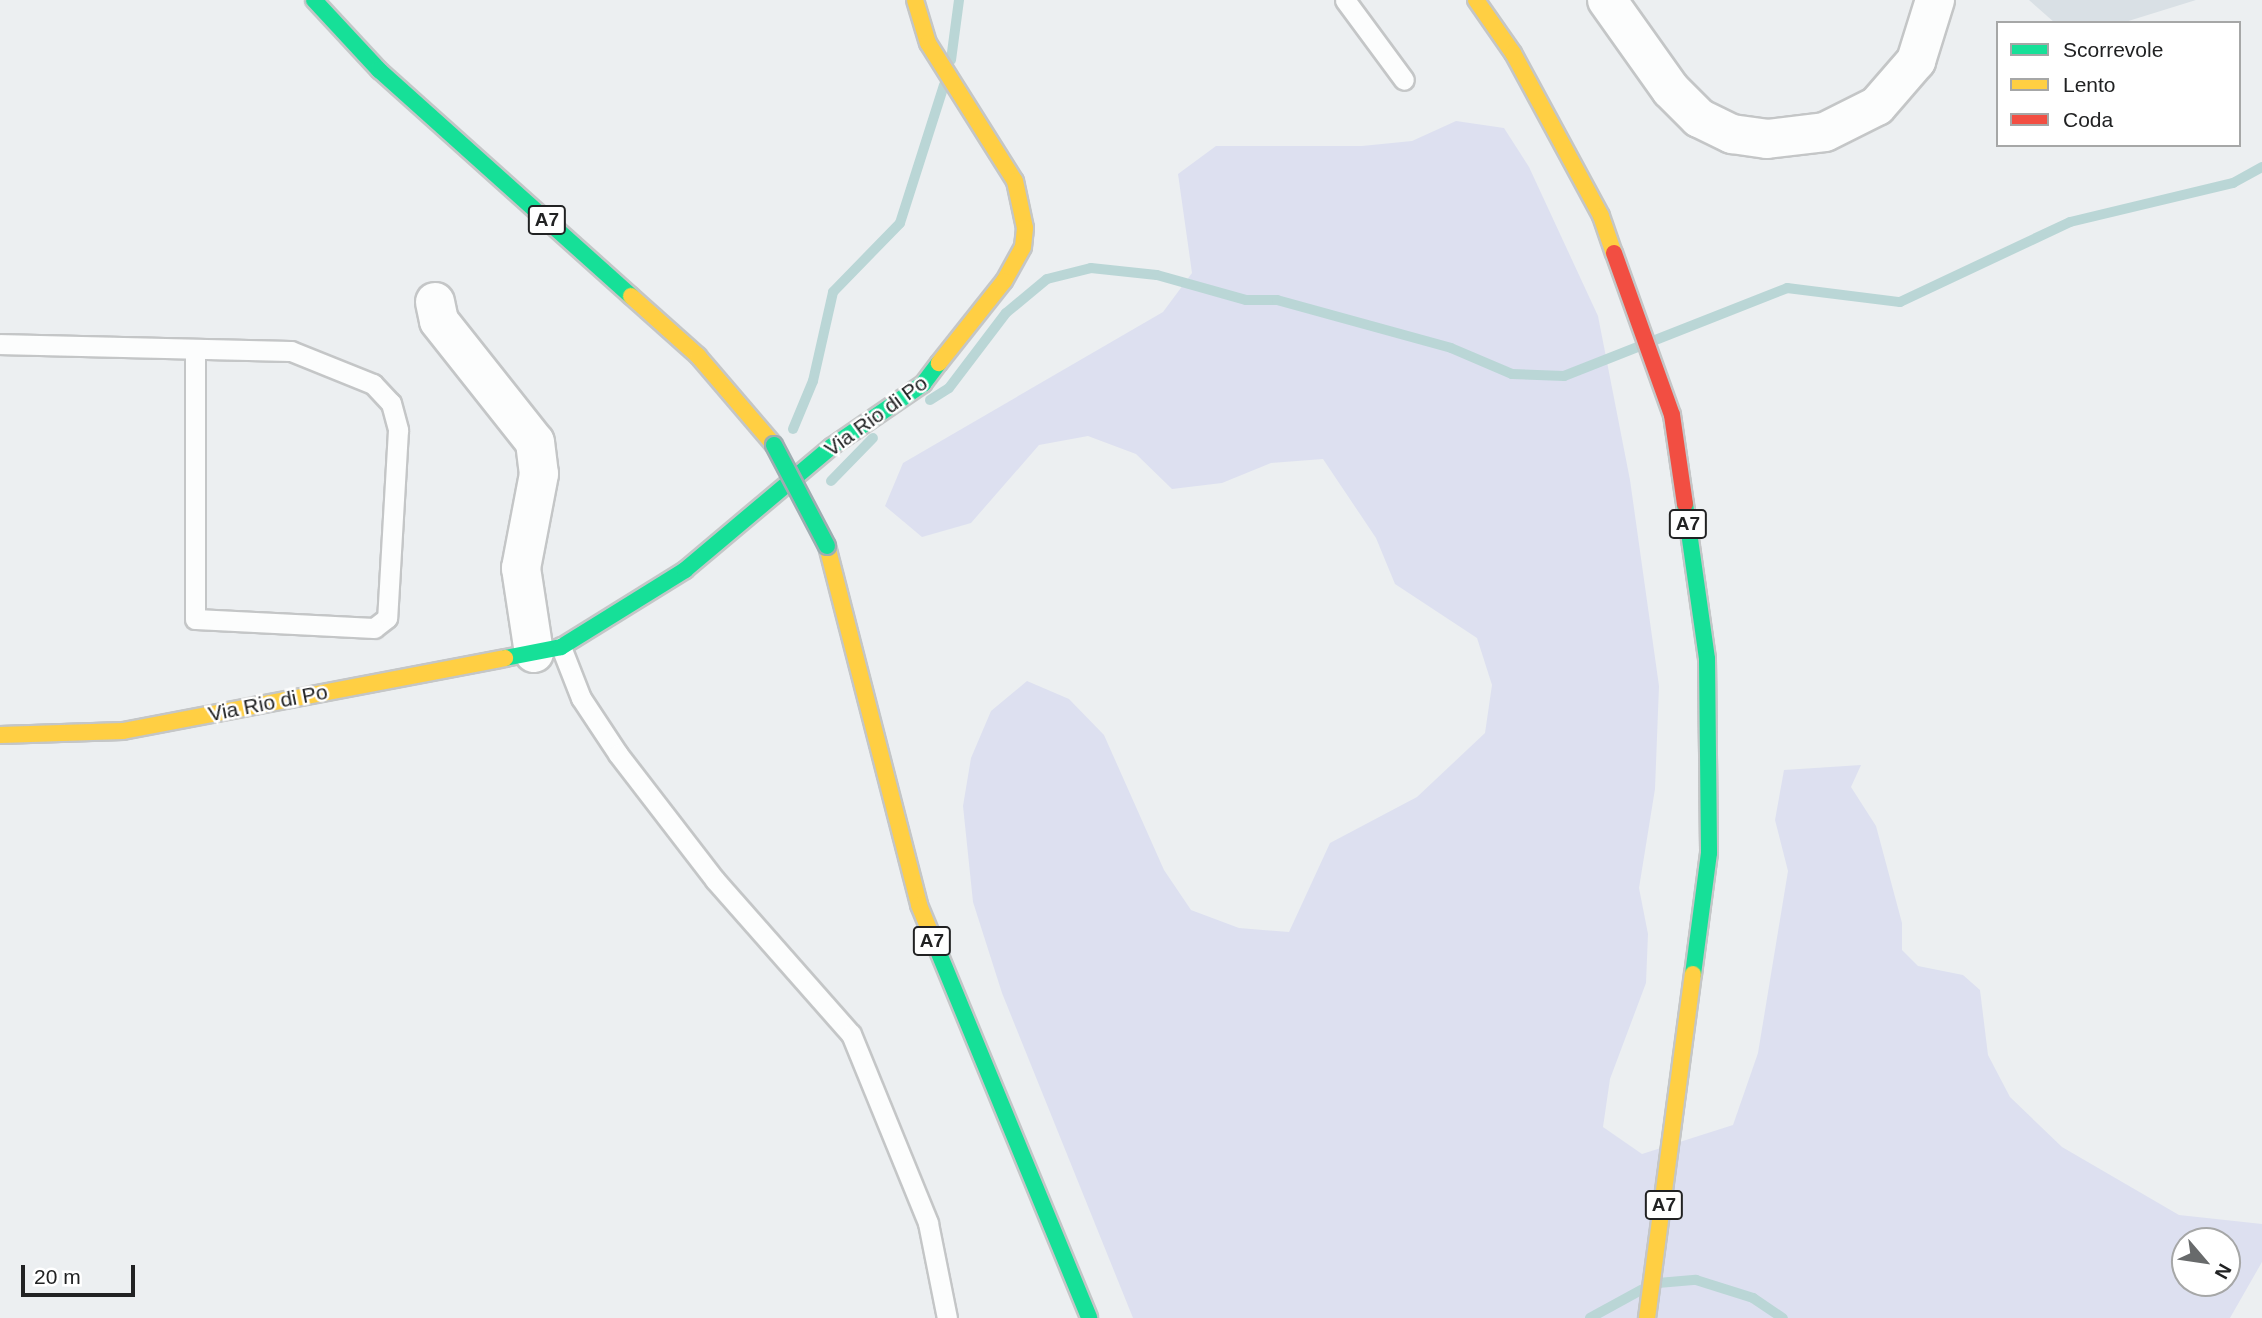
<!DOCTYPE html>
<html>
<head>
<meta charset="utf-8">
<style>
	body { margin:0 }
	#map { position:relative; width:2262px; height:1318px; overflow:hidden; background:#eceff1; font-family:Helvetica,sans-serif }
	div>[style] { position:absolute }
	[style*='--x'] { left:calc(var(--x)*1px); top:calc(var(--y)*1px); width:calc(var(--w)*1px); rotate:calc(var(--a)*1deg) }
	.built>* { inset:0; background:#d9e0e5 }
	.green>* { inset:0; background:#dde0f0 }
	.stream>* { height:10px; margin:-5px; padding:0 5px; transform-origin:5px; border-radius:5px; background:#bad6d6 }
	.roads { filter:drop-shadow(2px 0 #c4c6c7) drop-shadow(-2px 0 #c4c6c7) drop-shadow(0 2px #c4c6c7) drop-shadow(0 -2px #c4c6c7) }
	.lane>* { height:19px; margin:-9.5px; padding:0 9.5px; transform-origin:9.5px; border-radius:9.5px; background:#fcfdfd }
	.street>* { height:38px; margin:-19px; padding:0 19px; transform-origin:19px; border-radius:19px; background:#fcfdfd }
	.fast>* { height:16px; margin:-8px; padding:0 8px; transform-origin:8px; border-radius:8px; background:#16e098 }
	.slow>* { height:16px; margin:-8px; padding:0 8px; transform-origin:8px; border-radius:8px; background:#ffcf43 }
	.jam>* { height:16px; margin:-8px; padding:0 8px; transform-origin:8px; border-radius:8px; background:#f24e42 }
	.bridges { filter:drop-shadow(2px 0 #9eadb1) drop-shadow(-2px 0 #9eadb1) drop-shadow(0 2px #9eadb1) drop-shadow(0 -2px #9eadb1) }
	.fast-bridge>* { height:16px; margin:-8px; padding:0 8px; transform-origin:8px; border-radius:8px; background:#16e098 }
	span { translate:-50% -50%; white-space:nowrap; text-align:center; line-height:1.15; -webkit-text-stroke:5px #fff; paint-order:stroke }
	.shield-label span { padding:2px 5px; background:#fff; border:2px solid; border-radius:5px; -webkit-text-stroke-width:0 }
	.shield-label { font-size:19px; color:#212223; font-weight:700 }
	.street-label { font-size:21px; color:#212223 }
	.legend { position:absolute; left:1996px; top:21px; width:245px; height:126px; box-sizing:border-box; background:#fff; border:2px solid #a6a7a7; margin:0; padding:9px 12px; list-style:none; font-size:21px; color:#212223 }
	.legend li { display:flex; align-items:center; gap:14px; height:35px }
	.legend b { width:35px; border:2px solid #a6a7a7 }
	.north { position:absolute; left:2171px; top:1227px; width:70px; height:70px; box-sizing:border-box; background:#fff; border:2px solid #a6a7a7; border-radius:50%; rotate:119deg; font-size:19px; font-weight:700; line-height:28px; text-align:center; color:#212223 }
	.north::after { content:''; display:block; margin:auto; width:24px; height:32px; background:#686a6b; clip-path:polygon(50% 0,100% 100%,50% 72%,0 100%) }
	.scale { position:absolute; left:21px; top:1265px; width:114px; height:32px; box-sizing:border-box; border:4px solid #212223; border-top:0; padding-left:9px; font-size:21px; line-height:24px; white-space:nowrap; color:#212223; -webkit-text-stroke:5px #fff; paint-order:stroke }
</style>
</head>
<body>
<div id="map">
	<div class="built">
		<div style="clip-path:polygon(2029px 0,2196px 0,2122px 23px,2055px 23px)"></div>
	</div>
	<div class="green">
		<div style="clip-path:polygon(evenodd,1456px 121px,1504px 128px,1529px 167px,1598px 316px,1630px 480px,1659px 686px,1655px 789px,1639px 888px,1648px 934px,1646px 983px,1610px 1079px,1603px 1127px,1642px 1154px,1733px 1125px,1758px 1053px,1788px 871px,1775px 820px,1784px 770px,1861px 765px,1851px 787px,1876px 826px,1902px 923px,1902px 950px,1918px 966px,1963px 975px,1980px 990px,1988px 1055px,2010px 1097px,2062px 1147px,2179px 1215px,2262px 1224px,2262px 1262px,2230px 1318px,1133px 1318px,1002px 993px,973px 902px,963px 806px,971px 758px,991px 711px,1027px 681px,1069px 699px,1104px 735px,1164px 870px,1191px 910px,1239px 928px,1289px 932px,1330px 843px,1417px 797px,1485px 733px,1492px 685px,1477px 638px,1395px 584px,1376px 538px,1323px 459px,1271px 463px,1222px 483px,1172px 489px,1136px 454px,1088px 436px,1039px 445px,971px 523px,922px 537px,885px 506px,903px 463px,1163px 312px,1192px 273px,1178px 174px,1216px 146px,1362px 146px,1412px 141px,1456px 121px,2185px 1241px,2227px 1241px,2227px 1283px,2185px 1283px,2185px 1241px)"></div>
	</div>
	<div class="stream">
		<div style="--x:951;--y:60;--w:61;--a:-82.4"></div>
		<div style="--x:930;--y:400;--w:22;--a:-32"></div>
		<div style="--x:949;--y:388;--w:94;--a:-52.8"></div>
		<div style="--x:1006;--y:313;--w:53;--a:-39.7"></div>
		<div style="--x:1047;--y:279;--w:45;--a:-14"></div>
		<div style="--x:1091;--y:268;--w:66;--a:6.1"></div>
		<div style="--x:1157;--y:275;--w:92;--a:15.7"></div>
		<div style="--x:1246;--y:300;--w:31;--a:0"></div>
		<div style="--x:1277;--y:300;--w:180;--a:15.4"></div>
		<div style="--x:1451;--y:348;--w:66;--a:23.1"></div>
		<div style="--x:1512;--y:374;--w:52;--a:2.2"></div>
		<div style="--x:1564;--y:376;--w:240;--a:-21.5"></div>
		<div style="--x:1787;--y:288;--w:114;--a:7.1"></div>
		<div style="--x:1900;--y:302;--w:188;--a:-25.2"></div>
		<div style="--x:2070;--y:222;--w:168;--a:-13.5"></div>
		<div style="--x:2233;--y:183;--w:33;--a:-29"></div>
		<div style="--x:793;--y:429;--w:52;--a:-67.4"></div>
		<div style="--x:813;--y:381;--w:91;--a:-77.3"></div>
		<div style="--x:833;--y:292;--w:96;--a:-45.8"></div>
		<div style="--x:900;--y:223;--w:145;--a:-72.3"></div>
		<div style="--x:831;--y:481;--w:60;--a:-45.7"></div>
		<div style="--x:1658;--y:1283;--w:38;--a:-5"></div>
		<div style="--x:1696;--y:1280;--w:60;--a:17.5"></div>
		<div style="--x:1753;--y:1298;--w:36;--a:34"></div>
		<div style="--x:1590;--y:1318;--w:60;--a:-28.7"></div>
	</div>
	<div class="roads">
		<div class="lane">
			<div style="--x:1345;--y:0;--w:99;--a:53.6"></div>
			<div style="--x:0;--y:344;--w:291;--a:1.4"></div>
			<div style="--x:291;--y:351;--w:88;--a:21.9"></div>
			<div style="--x:373;--y:384;--w:26;--a:47"></div>
			<div style="--x:391;--y:403;--w:28;--a:75"></div>
			<div style="--x:398;--y:430;--w:188;--a:93.3"></div>
			<div style="--x:387;--y:618;--w:16;--a:142"></div>
			<div style="--x:374;--y:628;--w:179;--a:-177.1"></div>
			<div style="--x:195;--y:619;--w:267;--a:-90"></div>
			<div style="--x:561;--y:647;--w:55;--a:68.6"></div>
			<div style="--x:581;--y:698;--w:67;--a:56.5"></div>
			<div style="--x:618;--y:754;--w:159;--a:52.4"></div>
			<div style="--x:715;--y:880;--w:205;--a:48.6"></div>
			<div style="--x:851;--y:1034;--w:204;--a:67.8"></div>
			<div style="--x:928;--y:1223;--w:97;--a:78.7"></div>
		</div>
		<div class="street">
			<div style="--x:1607;--y:0;--w:110;--a:54.6"></div>
			<div style="--x:1671;--y:90;--w:40;--a:45"></div>
			<div style="--x:1699;--y:118;--w:37;--a:26"></div>
			<div style="--x:1732;--y:134;--w:35;--a:8"></div>
			<div style="--x:1767;--y:139;--w:58;--a:-6.9"></div>
			<div style="--x:1825;--y:132;--w:58;--a:-26.6"></div>
			<div style="--x:1877;--y:106;--w:60;--a:-49.1"></div>
			<div style="--x:1916;--y:61;--w:64;--a:-72.7"></div>
			<div style="--x:435;--y:302;--w:19;--a:78"></div>
			<div style="--x:439;--y:321;--w:154;--a:51.6"></div>
			<div style="--x:535;--y:442;--w:32;--a:83"></div>
			<div style="--x:539;--y:474;--w:96;--a:100.8"></div>
			<div style="--x:521;--y:568;--w:86;--a:81.3"></div>
		</div>
		<div class="fast">
			<div style="--x:314;--y:0;--w:96;--a:47.1"></div>
			<div style="--x:379;--y:70;--w:338;--a:41.9"></div>
			<div style="--x:1685;--y:504;--w:157;--a:81.9"></div>
			<div style="--x:1707;--y:659;--w:194;--a:89.4"></div>
			<div style="--x:1709;--y:853;--w:122;--a:97.5"></div>
			<div style="--x:505;--y:658;--w:57;--a:-11.1"></div>
			<div style="--x:561;--y:647;--w:146;--a:-31.8"></div>
			<div style="--x:685;--y:570;--w:191;--a:-40.1"></div>
			<div style="--x:831;--y:447;--w:112;--a:-34.4"></div>
			<div style="--x:923;--y:384;--w:26;--a:-53"></div>
			<div style="--x:936;--y:946;--w:402;--a:67.6"></div>
		</div>
		<div class="slow">
			<div style="--x:915;--y:0;--w:45;--a:73.2"></div>
			<div style="--x:928;--y:43;--w:163;--a:57.8"></div>
			<div style="--x:1015;--y:181;--w:48;--a:78"></div>
			<div style="--x:1025;--y:228;--w:19;--a:96"></div>
			<div style="--x:1023;--y:247;--w:39;--a:119"></div>
			<div style="--x:1004;--y:281;--w:105;--a:128.4"></div>
			<div style="--x:1476;--y:0;--w:65;--a:55.1"></div>
			<div style="--x:1513;--y:53;--w:185;--a:61.6"></div>
			<div style="--x:1601;--y:216;--w:39;--a:71"></div>
			<div style="--x:631;--y:296;--w:90;--a:41.8"></div>
			<div style="--x:698;--y:356;--w:117;--a:49.5"></div>
			<div style="--x:827;--y:546;--w:371;--a:75.6"></div>
			<div style="--x:919;--y:905;--w:44;--a:67.5"></div>
			<div style="--x:0;--y:735;--w:123;--a:-1.9"></div>
			<div style="--x:123;--y:731;--w:389;--a:-10.8"></div>
			<div style="--x:1647;--y:1318;--w:347;--a:-82.4"></div>
		</div>
		<div class="jam">
			<div style="--x:1614;--y:253;--w:172;--a:70.3"></div>
			<div style="--x:1672;--y:415;--w:90;--a:81.7"></div>
		</div>
	</div>
	<div class="bridges">
		<div class="fast-bridge">
			<div style="--x:774;--y:445;--w:114;--a:62.3"></div>
		</div>
	</div>
	<div class="shield-label">
		<span style="left:547px;top:220px">A7</span>
		<span style="left:1688px;top:524px">A7</span>
		<span style="left:932px;top:941px">A7</span>
		<span style="left:1664px;top:1205px">A7</span>
	</div>
	<div class="street-label">
		<span style="left:876px;top:416px;rotate:-36deg">Via Rio di Po</span>
		<span style="left:268px;top:703px;rotate:-11deg">Via Rio di Po</span>
	</div>
	<ul class="legend">
	<li><b style="height:9px;background:#16e098"></b>Scorrevole</li>
	<li><b style="height:9px;background:#ffcf43"></b>Lento</li>
	<li><b style="height:9px;background:#f24e42"></b>Coda</li>
	</ul>
	<div class="north">N</div>
	<div class="scale">20 m</div>
</div>
</body>
</html>
